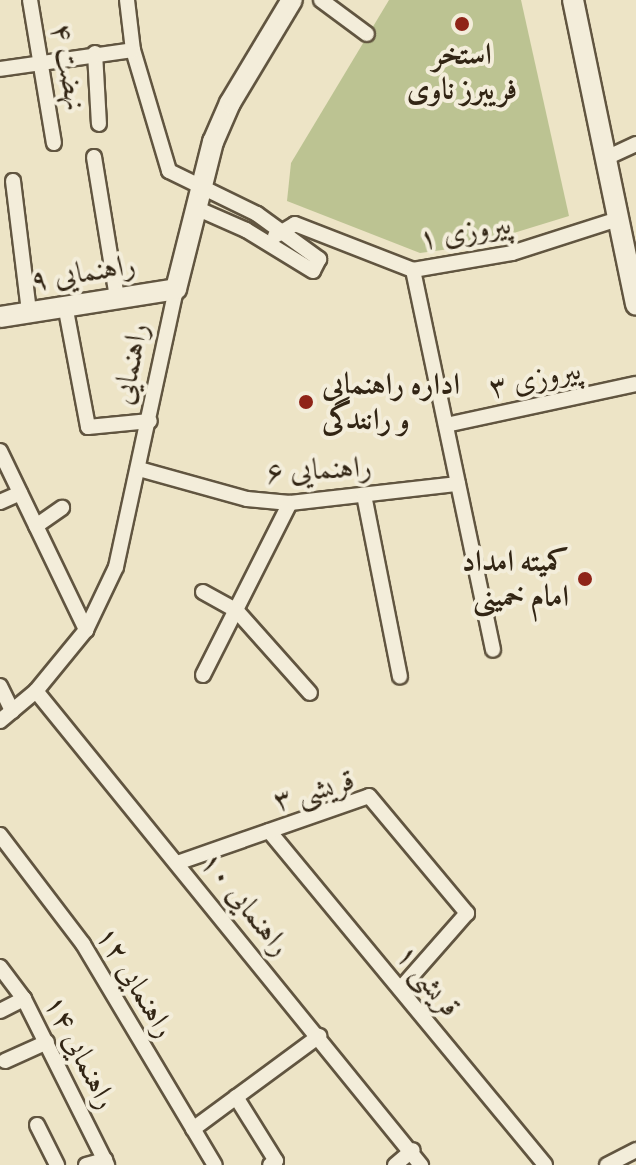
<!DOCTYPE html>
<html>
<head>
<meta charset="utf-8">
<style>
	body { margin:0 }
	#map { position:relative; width:636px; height:1165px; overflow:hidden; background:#ede4c6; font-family:"IM FELL Double Pica",Amiri,serif }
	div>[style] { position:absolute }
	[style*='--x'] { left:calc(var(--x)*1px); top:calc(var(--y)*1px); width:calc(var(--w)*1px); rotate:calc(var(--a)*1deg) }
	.green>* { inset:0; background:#bcc392 }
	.roads { filter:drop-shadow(2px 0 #615540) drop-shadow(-2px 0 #615540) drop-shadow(0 2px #615540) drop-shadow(0 -2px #615540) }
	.street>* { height:14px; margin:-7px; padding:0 7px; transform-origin:7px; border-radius:7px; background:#f3edda }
	.secondary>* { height:20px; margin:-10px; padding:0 10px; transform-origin:10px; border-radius:10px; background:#f3edda }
	.dots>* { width:22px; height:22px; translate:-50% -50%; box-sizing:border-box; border:4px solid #f3edda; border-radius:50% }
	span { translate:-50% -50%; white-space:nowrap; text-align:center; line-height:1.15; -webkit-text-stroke:8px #f3edda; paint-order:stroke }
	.poi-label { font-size:30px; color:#322514; font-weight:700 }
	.left { translate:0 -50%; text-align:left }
	.right { translate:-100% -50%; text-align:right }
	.street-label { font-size:30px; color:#322514 }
</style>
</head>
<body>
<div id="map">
	<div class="green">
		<div style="clip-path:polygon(389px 0,521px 0,569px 216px,472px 246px,420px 253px,287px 201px,291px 163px)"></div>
	</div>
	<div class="roads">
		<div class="street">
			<div style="--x:30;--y:0;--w:145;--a:80.5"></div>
			<div style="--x:127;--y:0;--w:50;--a:83.2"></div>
			<div style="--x:133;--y:50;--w:126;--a:73.4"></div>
			<div style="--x:169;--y:171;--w:98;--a:26"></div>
			<div style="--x:257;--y:214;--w:77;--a:36"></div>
			<div style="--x:319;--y:259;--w:13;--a:117"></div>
			<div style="--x:313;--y:271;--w:79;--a:-148.5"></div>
			<div style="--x:246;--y:230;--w:55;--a:-156.3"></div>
			<div style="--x:321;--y:0;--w:57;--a:36.5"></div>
			<div style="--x:95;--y:53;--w:71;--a:86.8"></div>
			<div style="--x:0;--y:69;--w:134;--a:-8.1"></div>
			<div style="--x:94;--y:157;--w:143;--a:80.7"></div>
			<div style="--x:606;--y:158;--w:33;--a:-25"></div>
			<div style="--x:13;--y:181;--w:131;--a:83"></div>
			<div style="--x:275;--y:236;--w:23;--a:-31"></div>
			<div style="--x:295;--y:224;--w:127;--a:21.3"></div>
			<div style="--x:413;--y:270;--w:100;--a:-9.7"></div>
			<div style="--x:512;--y:253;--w:111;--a:-17.8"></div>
			<div style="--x:413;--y:270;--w:388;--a:78.1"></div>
			<div style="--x:65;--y:305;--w:124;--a:79.3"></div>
			<div style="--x:88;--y:427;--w:62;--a:-5.5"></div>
			<div style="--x:446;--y:425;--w:194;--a:-12.2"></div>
			<div style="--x:0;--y:451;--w:199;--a:64.3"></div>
			<div style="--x:139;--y:469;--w:112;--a:15.5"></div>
			<div style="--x:247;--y:499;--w:43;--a:5.3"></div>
			<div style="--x:290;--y:503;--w:169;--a:-6.5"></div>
			<div style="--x:364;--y:495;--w:185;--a:78.8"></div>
			<div style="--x:0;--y:502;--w:22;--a:-24"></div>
			<div style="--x:36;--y:526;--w:32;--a:-35"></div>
			<div style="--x:203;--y:592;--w:38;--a:29"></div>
			<div style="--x:236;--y:610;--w:111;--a:48.3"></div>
			<div style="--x:203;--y:675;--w:193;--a:-63.2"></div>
			<div style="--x:0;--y:686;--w:28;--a:64"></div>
			<div style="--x:36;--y:691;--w:611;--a:50.92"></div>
			<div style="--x:0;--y:721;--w:47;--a:-39.8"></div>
			<div style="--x:36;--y:691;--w:79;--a:-50.7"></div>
			<div style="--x:86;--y:630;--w:70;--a:-64.5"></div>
			<div style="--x:116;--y:567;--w:284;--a:-77.8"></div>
			<div style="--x:269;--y:831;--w:433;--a:50.4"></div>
			<div style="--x:0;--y:835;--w:137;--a:52.7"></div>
			<div style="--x:83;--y:944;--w:257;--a:59.2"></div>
			<div style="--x:177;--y:863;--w:203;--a:-19.2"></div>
			<div style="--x:369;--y:796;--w:153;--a:50.1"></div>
			<div style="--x:467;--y:913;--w:100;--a:131.3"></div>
			<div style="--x:0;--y:967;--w:40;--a:53"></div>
			<div style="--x:24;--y:999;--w:186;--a:63.4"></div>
			<div style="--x:0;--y:1011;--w:27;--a:-27"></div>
			<div style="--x:5;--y:1061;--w:46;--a:-24.3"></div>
			<div style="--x:236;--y:1097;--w:75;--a:58"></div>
			<div style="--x:276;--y:1161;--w:7;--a:146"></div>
			<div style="--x:37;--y:1125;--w:45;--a:63.4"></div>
			<div style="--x:193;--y:1129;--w:157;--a:-36.4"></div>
			<div style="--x:86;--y:1165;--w:20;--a:-15"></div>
			<div style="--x:395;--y:1165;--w:23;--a:-40"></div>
			<div style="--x:607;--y:1165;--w:33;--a:-27"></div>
		</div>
		<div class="secondary">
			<div style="--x:573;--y:0;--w:311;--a:78.3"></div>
			<div style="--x:0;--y:317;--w:178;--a:-9"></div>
			<div style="--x:176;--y:289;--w:152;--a:-75.9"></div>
			<div style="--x:213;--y:142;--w:43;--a:-66.4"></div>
			<div style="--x:230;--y:103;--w:120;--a:-59"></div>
		</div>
	</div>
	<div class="dots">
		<div style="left:462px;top:24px;background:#8f2418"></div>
		<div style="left:306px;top:402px;background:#8f2418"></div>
		<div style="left:585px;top:579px;background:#8f2418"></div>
	</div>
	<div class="poi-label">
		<span style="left:462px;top:72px">استخر<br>فریبرز ناوی</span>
		<span class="left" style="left:322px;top:402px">اداره راهنمایی<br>و رانندگی</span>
		<span class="right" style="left:569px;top:579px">کمیته امداد<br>امام خمینی</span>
	</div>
	<div class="street-label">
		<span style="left:68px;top:67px;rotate:80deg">نهضت ۴</span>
		<span style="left:465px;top:232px;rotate:-10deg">پیروزی ۱</span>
		<span style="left:83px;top:273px;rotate:-9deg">راهنمایی ۹</span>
		<span style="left:131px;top:364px;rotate:-79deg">راهنمایی</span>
		<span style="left:535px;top:379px;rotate:-12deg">پیروزی ۳</span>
		<span style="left:319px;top:470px;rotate:-3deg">راهنمایی ۶</span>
		<span style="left:314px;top:791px;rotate:-16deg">قریشی ۳</span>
		<span style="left:245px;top:904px;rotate:51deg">راهنمایی ۱۰</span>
		<span style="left:428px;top:981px;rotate:51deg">قریشی ۱</span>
		<span style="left:135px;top:982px;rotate:59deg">راهنمایی ۱۲</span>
		<span style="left:80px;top:1052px;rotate:63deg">راهنمایی ۱۴</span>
	</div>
</div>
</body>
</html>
